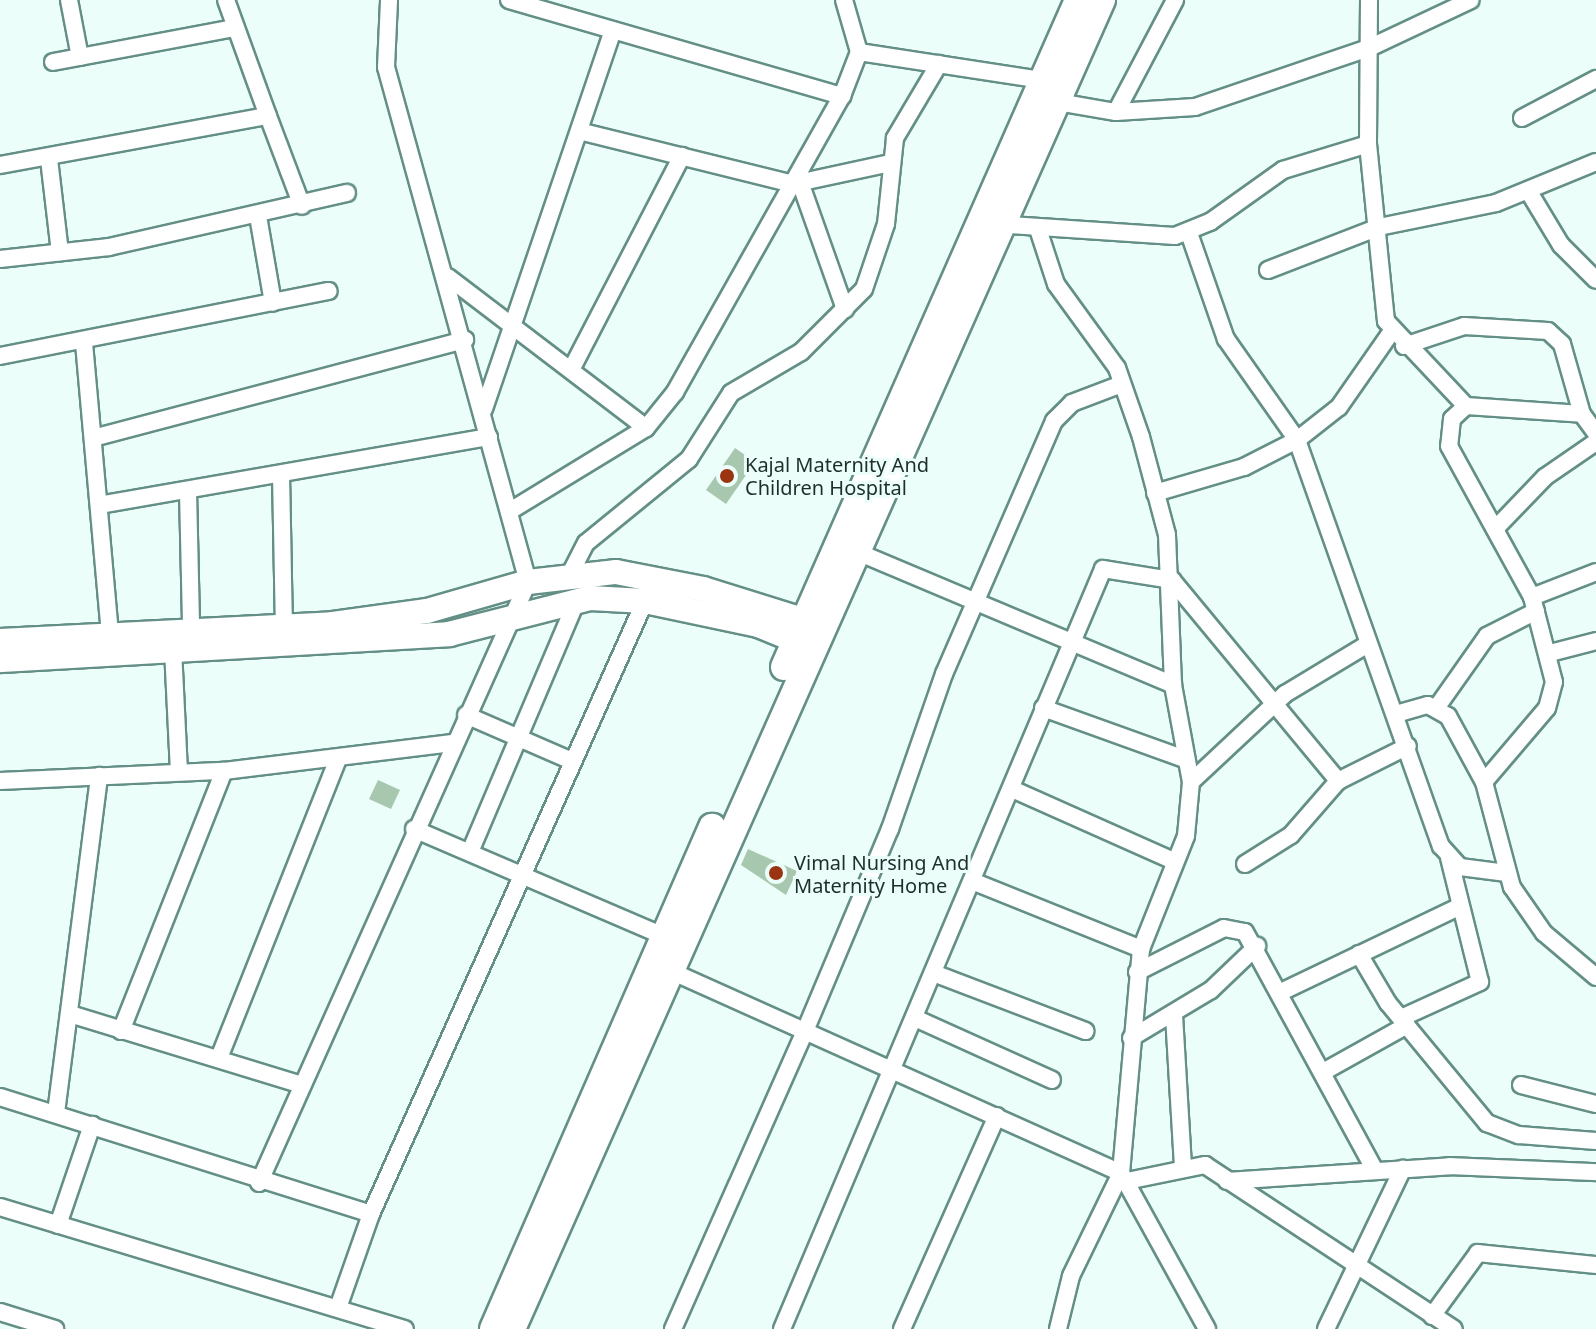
<!DOCTYPE html>
<html>
<head>
<meta charset="utf-8">
<style>
	body { margin:0 }
	#map { position:relative; width:1596px; height:1329px; overflow:hidden; background:#ecfefa; font-family:"Noto Sans",sans-serif }
	div>[style] { position:absolute }
	[style*='--x'] { left:calc(var(--x)*1px); top:calc(var(--y)*1px); width:calc(var(--w)*1px); rotate:calc(var(--a)*1deg) }
	.building>* { inset:0; background:#a7c7af }
	.roads { filter:drop-shadow(2px 0 #648f87) drop-shadow(-2px 0 #648f87) drop-shadow(0 2px #648f87) drop-shadow(0 -2px #648f87) }
	.street>* { height:16px; margin:-8px; padding:0 8px; transform-origin:8px; border-radius:8px; background:#fff }
	.secondary>* { height:24px; margin:-12px; padding:0 12px; transform-origin:12px; border-radius:12px; background:#fff }
	.primary>* { height:26px; margin:-13px; padding:0 13px; transform-origin:13px; border-radius:13px; background:#fff }
	.dots>* { width:22px; height:22px; translate:-50% -50%; box-sizing:border-box; border:4px solid #ecfefa; border-radius:50% }
	span { translate:-50% -50%; white-space:nowrap; text-align:center; line-height:1.15; -webkit-text-stroke:6px #ecfefa; paint-order:stroke }
	.poi-label { font-size:20px; color:#1d2e2b }
	.left { translate:0 -50%; text-align:left }
</style>
</head>
<body>
<div id="map">
	<div class="building">
		<div style="clip-path:polygon(735px 448px,755px 462px,726px 504px,706px 490px)"></div>
		<div style="clip-path:polygon(378px 780px,400px 790px,391px 809px,369px 799px)"></div>
		<div style="clip-path:polygon(748px 849px,797px 871px,786px 895px,741px 865px)"></div>
	</div>
	<div class="roads">
		<div class="street">
			<div style="--x:69;--y:0;--w:58;--a:79.1"></div>
			<div style="--x:509;--y:0;--w:347;--a:16.1"></div>
			<div style="--x:842;--y:96;--w:47;--a:-68.9"></div>
			<div style="--x:859;--y:52;--w:184;--a:8.7"></div>
			<div style="--x:844;--y:0;--w:54;--a:73.9"></div>
			<div style="--x:1369;--y:0;--w:144;--a:90.4"></div>
			<div style="--x:1368;--y:144;--w:178;--a:84.2"></div>
			<div style="--x:1386;--y:321;--w:117;--a:46.7"></div>
			<div style="--x:1466;--y:406;--w:116;--a:3.9"></div>
			<div style="--x:53;--y:62;--w:185;--a:-10.6"></div>
			<div style="--x:1052;--y:101;--w:65;--a:9.8"></div>
			<div style="--x:1116;--y:112;--w:79;--a:-3.6"></div>
			<div style="--x:1195;--y:107;--w:186;--a:-18.8"></div>
			<div style="--x:1371;--y:47;--w:110;--a:-25.2"></div>
			<div style="--x:1116;--y:112;--w:127;--a:-62.2"></div>
			<div style="--x:268;--y:116;--w:96;--a:69.3"></div>
			<div style="--x:1522;--y:118;--w:84;--a:-27.8"></div>
			<div style="--x:583;--y:132;--w:216;--a:13.9"></div>
			<div style="--x:793;--y:184;--w:99;--a:-12.2"></div>
			<div style="--x:49;--y:159;--w:94;--a:83.3"></div>
			<div style="--x:0;--y:165;--w:272;--a:-10.4"></div>
			<div style="--x:268;--y:116;--w:123;--a:-109.9"></div>
			<div style="--x:800;--y:182;--w:135;--a:70.5"></div>
			<div style="--x:1529;--y:192;--w:62;--a:58.9"></div>
			<div style="--x:1561;--y:245;--w:49;--a:45"></div>
			<div style="--x:258;--y:216;--w:88;--a:80.2"></div>
			<div style="--x:995;--y:224;--w:180;--a:3.8"></div>
			<div style="--x:1175;--y:236;--w:38;--a:-22"></div>
			<div style="--x:1210;--y:222;--w:90;--a:-35.5"></div>
			<div style="--x:1283;--y:170;--w:89;--a:-17"></div>
			<div style="--x:1039;--y:232;--w:55;--a:71.9"></div>
			<div style="--x:1056;--y:284;--w:104;--a:54"></div>
			<div style="--x:1117;--y:368;--w:73;--a:70.8"></div>
			<div style="--x:1141;--y:437;--w:101;--a:75.1"></div>
			<div style="--x:1167;--y:535;--w:150;--a:87.7"></div>
			<div style="--x:1173;--y:685;--w:99;--a:79.5"></div>
			<div style="--x:1191;--y:782;--w:54;--a:95.3"></div>
			<div style="--x:1186;--y:836;--w:122;--a:111.7"></div>
			<div style="--x:1141;--y:949;--w:225;--a:95.1"></div>
			<div style="--x:1121;--y:1173;--w:114;--a:115.9"></div>
			<div style="--x:1071;--y:1276;--w:55;--a:103.8"></div>
			<div style="--x:1189;--y:233;--w:112;--a:70.8"></div>
			<div style="--x:1226;--y:339;--w:123;--a:54.9"></div>
			<div style="--x:1297;--y:440;--w:431;--a:70.5"></div>
			<div style="--x:1441;--y:846;--w:28;--a:48"></div>
			<div style="--x:1460;--y:867;--w:47;--a:7.3"></div>
			<div style="--x:0;--y:259;--w:110;--a:-6.3"></div>
			<div style="--x:109;--y:247;--w:244;--a:-12.8"></div>
			<div style="--x:1268;--y:270;--w:119;--a:-21.2"></div>
			<div style="--x:1379;--y:227;--w:119;--a:-11.6"></div>
			<div style="--x:1496;--y:203;--w:108;--a:-22.3"></div>
			<div style="--x:448;--y:277;--w:249;--a:37.3"></div>
			<div style="--x:84;--y:343;--w:290;--a:84.9"></div>
			<div style="--x:1404;--y:346;--w:63;--a:-18.4"></div>
			<div style="--x:1464;--y:326;--w:84;--a:3.4"></div>
			<div style="--x:1548;--y:331;--w:19;--a:43"></div>
			<div style="--x:1562;--y:344;--w:73;--a:74.1"></div>
			<div style="--x:1582;--y:414;--w:24;--a:54"></div>
			<div style="--x:0;--y:356;--w:335;--a:-11.2"></div>
			<div style="--x:572;--y:368;--w:239;--a:-62.6"></div>
			<div style="--x:1466;--y:406;--w:19;--a:137"></div>
			<div style="--x:1452;--y:419;--w:27;--a:96"></div>
			<div style="--x:1449;--y:446;--w:172;--a:61.2"></div>
			<div style="--x:1532;--y:597;--w:88;--a:75.5"></div>
			<div style="--x:1554;--y:682;--w:27;--a:105"></div>
			<div style="--x:1547;--y:708;--w:97;--a:130.4"></div>
			<div style="--x:484;--y:409;--w:400;--a:-71.2"></div>
			<div style="--x:93;--y:438;--w:385;--a:-14.8"></div>
			<div style="--x:281;--y:474;--w:151;--a:88.9"></div>
			<div style="--x:188;--y:491;--w:137;--a:88.7"></div>
			<div style="--x:1155;--y:493;--w:93;--a:-16.3"></div>
			<div style="--x:1244;--y:467;--w:59;--a:-27"></div>
			<div style="--x:1297;--y:440;--w:53;--a:-38.2"></div>
			<div style="--x:1339;--y:407;--w:93;--a:-55.1"></div>
			<div style="--x:99;--y:505;--w:396;--a:-9.9"></div>
			<div style="--x:510;--y:511;--w:159;--a:-31.4"></div>
			<div style="--x:646;--y:428;--w:46;--a:-51.1"></div>
			<div style="--x:675;--y:392;--w:340;--a:-60.6"></div>
			<div style="--x:1495;--y:529;--w:72;--a:-46.1"></div>
			<div style="--x:1545;--y:477;--w:62;--a:-34.5"></div>
			<div style="--x:855;--y:551;--w:345;--a:22.8"></div>
			<div style="--x:569;--y:576;--w:37;--a:-63"></div>
			<div style="--x:586;--y:543;--w:133;--a:-39.2"></div>
			<div style="--x:689;--y:459;--w:78;--a:-57.5"></div>
			<div style="--x:731;--y:393;--w:81;--a:-30.4"></div>
			<div style="--x:801;--y:352;--w:89;--a:-45"></div>
			<div style="--x:864;--y:289;--w:69;--a:-71.3"></div>
			<div style="--x:886;--y:224;--w:86;--a:-84"></div>
			<div style="--x:895;--y:138;--w:86;--a:-59.3"></div>
			<div style="--x:1532;--y:597;--w:69;--a:-21.3"></div>
			<div style="--x:173;--y:649;--w:123;--a:87.2"></div>
			<div style="--x:1550;--y:653;--w:48;--a:-14.6"></div>
			<div style="--x:1437;--y:707;--w:87;--a:-54.8"></div>
			<div style="--x:1487;--y:636;--w:55;--a:-27"></div>
			<div style="--x:1043;--y:708;--w:151;--a:19.8"></div>
			<div style="--x:1396;--y:714;--w:33;--a:-16"></div>
			<div style="--x:1428;--y:705;--w:23;--a:29"></div>
			<div style="--x:1448;--y:716;--w:75;--a:61.4"></div>
			<div style="--x:1484;--y:782;--w:109;--a:75.1"></div>
			<div style="--x:1512;--y:887;--w:56;--a:55.2"></div>
			<div style="--x:1544;--y:933;--w:68;--a:40.2"></div>
			<div style="--x:466;--y:715;--w:116;--a:23.5"></div>
			<div style="--x:0;--y:781;--w:224;--a:-2.6"></div>
			<div style="--x:224;--y:771;--w:230;--a:-7"></div>
			<div style="--x:1191;--y:782;--w:129;--a:-43.1"></div>
			<div style="--x:1285;--y:694;--w:97;--a:-31.1"></div>
			<div style="--x:1012;--y:789;--w:177;--a:24"></div>
			<div style="--x:414;--y:829;--w:272;--a:23.2"></div>
			<div style="--x:470;--y:852;--w:274;--a:-67"></div>
			<div style="--x:1245;--y:864;--w:54;--a:-32.2"></div>
			<div style="--x:1291;--y:835;--w:72;--a:-49"></div>
			<div style="--x:1338;--y:781;--w:78;--a:-26.6"></div>
			<div style="--x:977;--y:883;--w:177;--a:21.9"></div>
			<div style="--x:1359;--y:954;--w:57;--a:59.4"></div>
			<div style="--x:1388;--y:1003;--w:156;--a:50.5"></div>
			<div style="--x:1487;--y:1123;--w:34;--a:21"></div>
			<div style="--x:1519;--y:1135;--w:77;--a:4.5"></div>
			<div style="--x:664;--y:968;--w:501;--a:24.16"></div>
			<div style="--x:1121;--y:1173;--w:178;--a:61.1"></div>
			<div style="--x:1137;--y:972;--w:97;--a:-26.8"></div>
			<div style="--x:1224;--y:928;--w:21;--a:11"></div>
			<div style="--x:1245;--y:932;--w:270;--a:61.4"></div>
			<div style="--x:936;--y:974;--w:160;--a:20.9"></div>
			<div style="--x:1281;--y:992;--w:194;--a:-25.6"></div>
			<div style="--x:70;--y:1014;--w:243;--a:17"></div>
			<div style="--x:1174;--y:1015;--w:150;--a:86.6"></div>
			<div style="--x:1401;--y:1018;--w:87;--a:-24.5"></div>
			<div style="--x:1480;--y:982;--w:128;--a:-104"></div>
			<div style="--x:917;--y:1019;--w:148;--a:24.3"></div>
			<div style="--x:121;--y:1031;--w:280;--a:-68.4"></div>
			<div style="--x:1131;--y:1038;--w:93;--a:-31"></div>
			<div style="--x:1211;--y:990;--w:64;--a:-43.7"></div>
			<div style="--x:219;--y:1058;--w:322;--a:-68.3"></div>
			<div style="--x:1323;--y:1072;--w:96;--a:-29.2"></div>
			<div style="--x:1521;--y:1085;--w:77;--a:14.2"></div>
			<div style="--x:0;--y:1097;--w:389;--a:17.5"></div>
			<div style="--x:56;--y:1113;--w:340;--a:-82.7"></div>
			<div style="--x:1127;--y:1181;--w:80;--a:-11.6"></div>
			<div style="--x:1205;--y:1165;--w:298;--a:33.4"></div>
			<div style="--x:1227;--y:1181;--w:224;--a:-3.8"></div>
			<div style="--x:1450;--y:1166;--w:146;--a:2.4"></div>
			<div style="--x:259;--y:1183;--w:658;--a:-65.89"></div>
			<div style="--x:528;--y:582;--w:534;--a:-105.42"></div>
			<div style="--x:386;--y:67;--w:67;--a:-87.4"></div>
			<div style="--x:0;--y:1207;--w:423;--a:16.8"></div>
			<div style="--x:58;--y:1225;--w:106;--a:-71.2"></div>
			<div style="--x:339;--y:1305;--w:96;--a:-70.6"></div>
			<div style="--x:371;--y:1214;--w:671;--a:-65.92"></div>
			<div style="--x:0;--y:1312;--w:58;--a:17.2"></div>
			<div style="--x:1432;--y:1316;--w:78;--a:-53.9"></div>
			<div style="--x:1478;--y:1253;--w:119;--a:5.8"></div>
			<div style="--x:673;--y:1329;--w:326;--a:-66.1"></div>
			<div style="--x:805;--y:1031;--w:219;--a:-67.2"></div>
			<div style="--x:890;--y:829;--w:164;--a:-70.8"></div>
			<div style="--x:944;--y:674;--w:276;--a:-66.5"></div>
			<div style="--x:1054;--y:421;--w:25;--a:-45"></div>
			<div style="--x:1072;--y:403;--w:53;--a:-20.8"></div>
			<div style="--x:782;--y:1329;--w:825;--a:-67.1"></div>
			<div style="--x:1103;--y:569;--w:70;--a:9.1"></div>
			<div style="--x:1172;--y:580;--w:261;--a:50.4"></div>
			<div style="--x:902;--y:1329;--w:233;--a:-66"></div>
			<div style="--x:1326;--y:1329;--w:178;--a:-64.4"></div>
		</div>
		<div class="secondary">
			<div style="--x:0;--y:641;--w:333;--a:-2.9"></div>
			<div style="--x:333;--y:624;--w:95;--a:-7.9"></div>
			<div style="--x:427;--y:611;--w:105;--a:-16"></div>
			<div style="--x:528;--y:582;--w:89;--a:-6.5"></div>
			<div style="--x:616;--y:572;--w:89;--a:11.1"></div>
			<div style="--x:703;--y:589;--w:125;--a:17.3"></div>
			<div style="--x:0;--y:660;--w:450;--a:-3.3"></div>
			<div style="--x:449;--y:634;--w:146;--a:-14.3"></div>
			<div style="--x:590;--y:598;--w:55;--a:3.1"></div>
			<div style="--x:645;--y:601;--w:116;--a:12"></div>
			<div style="--x:758;--y:625;--w:58;--a:22.2"></div>
		</div>
		<div class="primary">
			<div style="--x:784;--y:667;--w:729;--a:-66.21"></div>
			<div style="--x:493;--y:1329;--w:548;--a:-66.43"></div>
			<div style="--x:512;--y:1329;--w:1454;--a:-66.06"></div>
		</div>
	</div>
	<div class="dots">
		<div style="left:727px;top:476px;background:#9b3410"></div>
		<div style="left:776px;top:873px;background:#9b3410"></div>
	</div>
	<div class="poi-label">
		<span class="left" style="left:745px;top:476px">Kajal Maternity And<br>Children Hospital</span>
		<span class="left" style="left:794px;top:874px">Vimal Nursing And<br>Maternity Home</span>
	</div>
</div>
</body>
</html>
